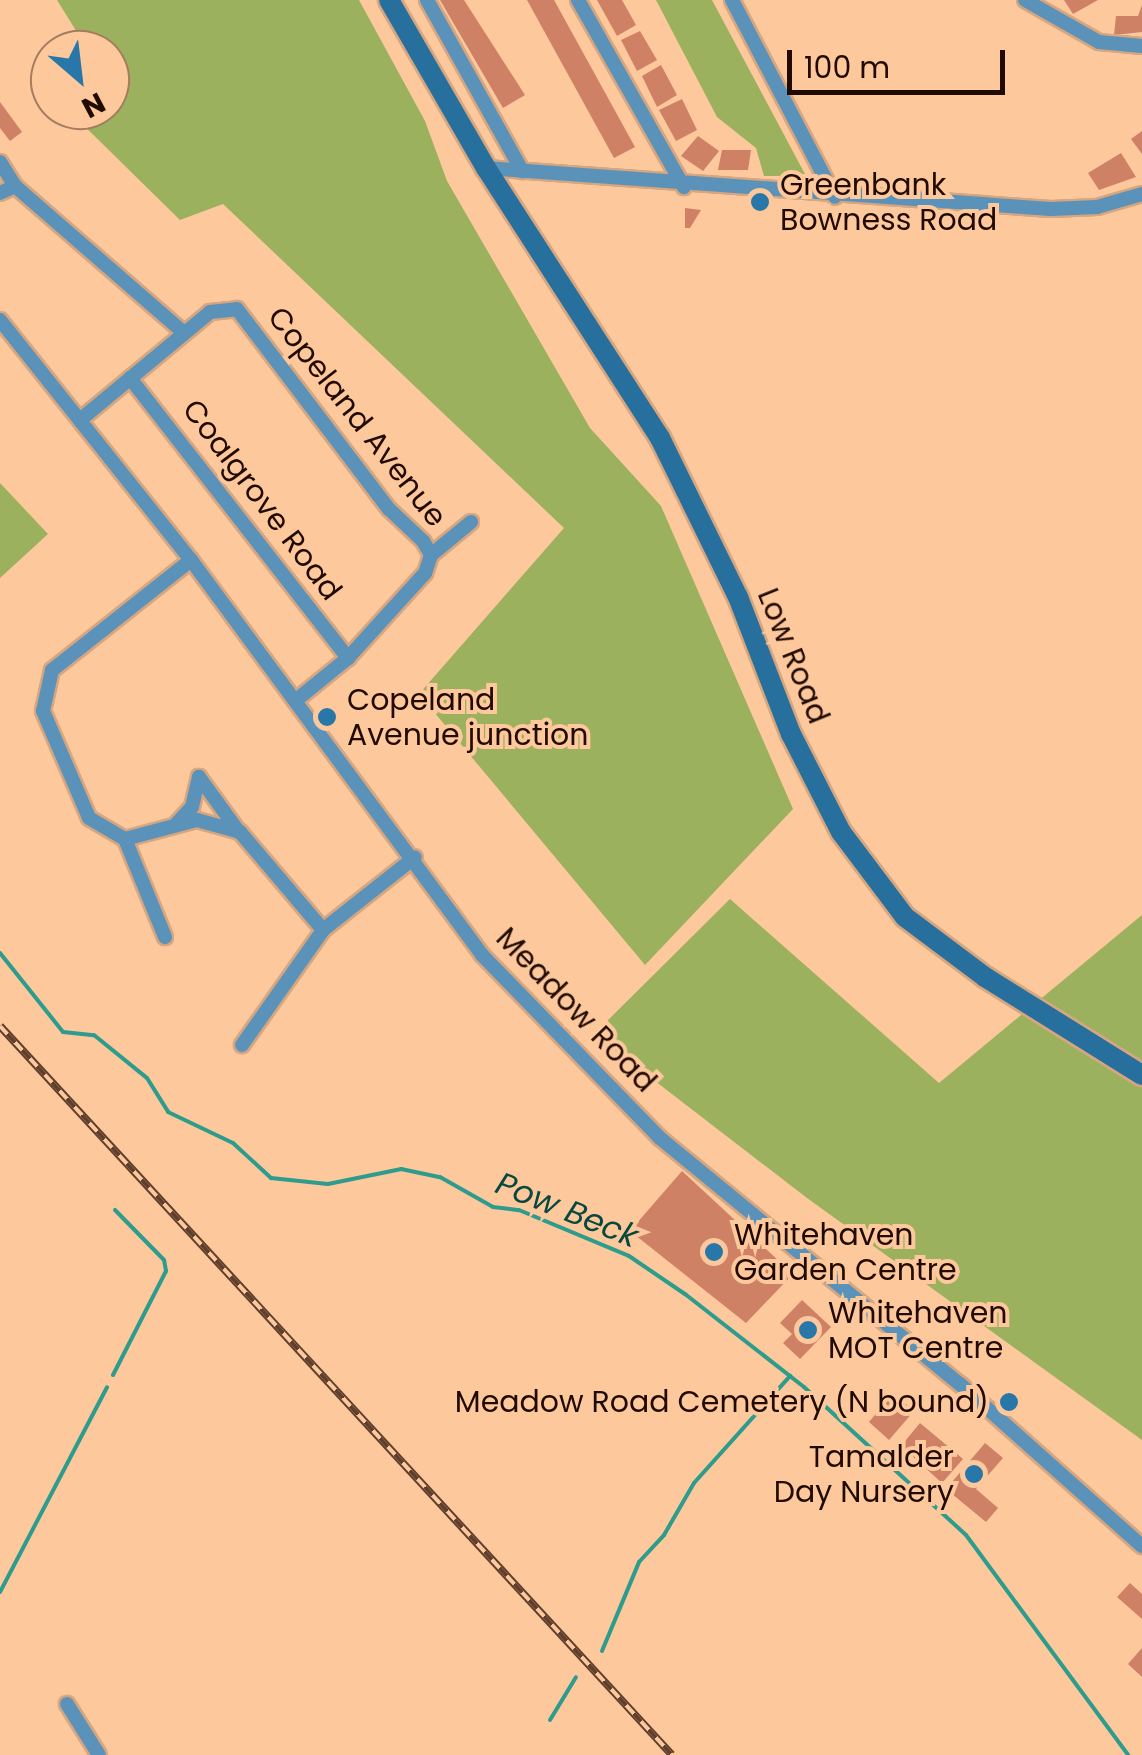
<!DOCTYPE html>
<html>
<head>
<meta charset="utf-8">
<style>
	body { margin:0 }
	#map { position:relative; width:1142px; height:1755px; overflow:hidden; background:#fdc89c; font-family:Poppins,sans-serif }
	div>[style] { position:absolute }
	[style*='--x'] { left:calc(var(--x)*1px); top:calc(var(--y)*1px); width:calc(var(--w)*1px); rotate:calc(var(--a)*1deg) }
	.green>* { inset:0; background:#9cb15e }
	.stream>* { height:4px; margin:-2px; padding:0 2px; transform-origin:2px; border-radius:2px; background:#2e9c8c }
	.building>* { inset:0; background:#ce8164 }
	.roads { filter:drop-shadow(2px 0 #d5a680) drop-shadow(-2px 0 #d5a680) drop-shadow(0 2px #d5a680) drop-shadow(0 -2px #d5a680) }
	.street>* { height:14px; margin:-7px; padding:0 7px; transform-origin:7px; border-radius:7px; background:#5b92b9 }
	.secondary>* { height:20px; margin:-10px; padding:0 10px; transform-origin:10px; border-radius:10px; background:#276f9d }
	.rail>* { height:8px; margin-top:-4px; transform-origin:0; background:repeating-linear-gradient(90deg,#fdc89c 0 11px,#60402d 0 22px); box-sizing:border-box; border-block:2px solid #60402d }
	.dots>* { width:28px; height:28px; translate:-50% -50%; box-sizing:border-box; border:5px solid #fdc89c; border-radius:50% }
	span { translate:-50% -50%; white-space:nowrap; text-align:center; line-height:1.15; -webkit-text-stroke:8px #fdc89c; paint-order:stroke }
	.poi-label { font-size:30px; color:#210a00 }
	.left { translate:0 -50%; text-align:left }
	.right { translate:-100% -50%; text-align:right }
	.street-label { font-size:30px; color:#210a00 }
	.water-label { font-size:32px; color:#07483f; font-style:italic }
	.north { position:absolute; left:30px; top:30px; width:100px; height:100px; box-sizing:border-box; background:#fdc89c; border:2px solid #a57c5e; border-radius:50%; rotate:152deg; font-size:28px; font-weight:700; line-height:40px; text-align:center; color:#210a00 }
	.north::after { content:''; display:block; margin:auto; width:35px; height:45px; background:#2977a9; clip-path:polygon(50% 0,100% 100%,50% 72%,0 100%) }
	.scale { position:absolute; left:787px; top:50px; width:218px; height:45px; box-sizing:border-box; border:5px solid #210a00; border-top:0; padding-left:12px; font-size:30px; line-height:35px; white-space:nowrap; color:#210a00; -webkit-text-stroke:8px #fdc89c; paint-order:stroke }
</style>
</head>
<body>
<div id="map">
	<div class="green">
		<div style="clip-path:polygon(57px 0,359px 0,425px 121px,447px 181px,590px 428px,661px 506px,793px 809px,645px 965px,419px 694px,564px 528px,223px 204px,180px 220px,68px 110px,110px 110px,110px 50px,88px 50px)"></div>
		<div style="clip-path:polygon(656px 0,712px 0,806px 176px,764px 176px,756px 148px,717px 117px)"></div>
		<div style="clip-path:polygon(0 483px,48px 534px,0 578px)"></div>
		<div style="clip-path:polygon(730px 899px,939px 1083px,1142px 915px,1142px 1440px,807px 1198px,594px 1034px)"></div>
	</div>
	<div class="stream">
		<div style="--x:0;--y:953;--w:101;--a:51.4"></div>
		<div style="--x:63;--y:1032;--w:31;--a:6"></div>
		<div style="--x:94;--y:1035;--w:68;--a:39.1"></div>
		<div style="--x:147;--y:1078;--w:40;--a:58"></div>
		<div style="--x:168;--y:1112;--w:72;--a:25.5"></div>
		<div style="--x:233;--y:1143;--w:52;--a:42.6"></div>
		<div style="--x:271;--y:1178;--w:57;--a:6"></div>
		<div style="--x:328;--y:1184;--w:75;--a:-11.6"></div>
		<div style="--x:401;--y:1169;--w:40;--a:12"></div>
		<div style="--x:440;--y:1177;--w:61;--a:29.5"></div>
		<div style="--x:493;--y:1207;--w:26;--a:7"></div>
		<div style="--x:519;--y:1210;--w:119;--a:22.7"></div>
		<div style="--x:629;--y:1256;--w:68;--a:34.2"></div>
		<div style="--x:685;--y:1294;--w:151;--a:38"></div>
		<div style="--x:804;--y:1387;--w:219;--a:42.4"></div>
		<div style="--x:966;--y:1535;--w:273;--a:53.6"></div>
		<div style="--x:113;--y:1375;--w:117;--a:-63"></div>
		<div style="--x:166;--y:1271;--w:11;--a:-100"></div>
		<div style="--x:164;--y:1260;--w:70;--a:-134.4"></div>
		<div style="--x:0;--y:1592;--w:231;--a:-62.4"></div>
		<div style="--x:602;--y:1651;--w:96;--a:-67.4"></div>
		<div style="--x:639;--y:1562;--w:37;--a:-47"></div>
		<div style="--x:664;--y:1535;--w:60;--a:-60"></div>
		<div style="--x:694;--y:1483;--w:144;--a:-48.1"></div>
		<div style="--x:550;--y:1720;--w:50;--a:-58.8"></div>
	</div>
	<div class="building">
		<div style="clip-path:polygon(440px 0,464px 0,525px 95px,503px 108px)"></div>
		<div style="clip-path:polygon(527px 0,554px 0,635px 147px,614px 158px)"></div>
		<div style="clip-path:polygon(597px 0,622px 0,636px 25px,617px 36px)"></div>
		<div style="clip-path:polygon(1064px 0,1098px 0,1073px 14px)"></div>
		<div style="clip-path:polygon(1142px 5px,1142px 32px,1114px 35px,1116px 16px,1138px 16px)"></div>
		<div style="clip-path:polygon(640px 31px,657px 60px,637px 71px,621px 40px)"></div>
		<div style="clip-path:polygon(661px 65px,677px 95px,657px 107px,642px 76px)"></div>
		<div style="clip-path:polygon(682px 99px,697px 130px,676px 141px,659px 110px)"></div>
		<div style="clip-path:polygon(0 102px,22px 132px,10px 141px,0 128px)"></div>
		<div style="clip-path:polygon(1142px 131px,1142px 154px,1131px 139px)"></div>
		<div style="clip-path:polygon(698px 136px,719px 151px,703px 171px,681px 156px)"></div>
		<div style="clip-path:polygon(722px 150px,751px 150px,748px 170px,718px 170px)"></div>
		<div style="clip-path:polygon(1121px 153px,1136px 177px,1099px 190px,1088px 173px)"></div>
		<div style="clip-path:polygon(685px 208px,701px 210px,690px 228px,685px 228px)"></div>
		<div style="clip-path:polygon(682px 1171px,793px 1274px,746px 1323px,630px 1231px)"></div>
		<div style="clip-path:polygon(802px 1300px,831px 1327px,800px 1359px,783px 1343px,792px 1334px,780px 1323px)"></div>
		<div style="clip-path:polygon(893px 1393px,914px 1411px,889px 1440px,869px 1422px)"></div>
		<div style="clip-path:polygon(920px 1423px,963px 1459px,942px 1483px,901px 1446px)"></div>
		<div style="clip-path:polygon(985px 1443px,1003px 1458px,976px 1489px,998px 1508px,986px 1522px,946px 1489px)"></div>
		<div style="clip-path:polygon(1130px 1583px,1142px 1594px,1142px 1619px,1117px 1597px)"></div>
		<div style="clip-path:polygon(1142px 1648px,1142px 1677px,1128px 1664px)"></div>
	</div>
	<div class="roads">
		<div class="street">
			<div style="--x:427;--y:0;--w:196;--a:60.9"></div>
			<div style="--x:578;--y:0;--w:215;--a:60.5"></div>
			<div style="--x:732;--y:0;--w:222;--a:62.4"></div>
			<div style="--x:1025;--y:0;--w:85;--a:29.6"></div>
			<div style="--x:1099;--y:42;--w:43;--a:5.3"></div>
			<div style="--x:0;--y:162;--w:28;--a:58"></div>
			<div style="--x:486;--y:168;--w:566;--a:4.15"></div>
			<div style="--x:1051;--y:209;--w:46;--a:-2.5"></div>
			<div style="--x:1097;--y:207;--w:47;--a:-16.1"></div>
			<div style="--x:0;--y:193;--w:17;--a:-25"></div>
			<div style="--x:15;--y:186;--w:224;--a:41"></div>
			<div style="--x:0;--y:320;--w:307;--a:51.5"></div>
			<div style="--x:191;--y:560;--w:491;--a:53.6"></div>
			<div style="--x:482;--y:955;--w:255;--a:45.8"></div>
			<div style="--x:660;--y:1138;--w:389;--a:39.4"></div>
			<div style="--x:961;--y:1385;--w:242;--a:41.7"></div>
			<div style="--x:130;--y:378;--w:355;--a:52.1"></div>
			<div style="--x:80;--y:420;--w:169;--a:-39.7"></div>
			<div style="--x:210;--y:312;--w:27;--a:-6"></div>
			<div style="--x:237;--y:309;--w:251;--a:52.8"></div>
			<div style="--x:389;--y:509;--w:47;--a:43.3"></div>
			<div style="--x:423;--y:541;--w:16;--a:60"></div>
			<div style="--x:431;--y:555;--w:19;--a:108"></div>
			<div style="--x:425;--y:573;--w:115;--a:132.2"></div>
			<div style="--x:348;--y:658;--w:68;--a:140.9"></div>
			<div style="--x:431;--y:555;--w:52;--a:-39.5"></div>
			<div style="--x:191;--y:560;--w:177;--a:141.6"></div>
			<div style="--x:52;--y:670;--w:42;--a:102.4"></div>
			<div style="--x:43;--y:711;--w:116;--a:66.7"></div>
			<div style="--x:89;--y:818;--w:42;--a:30.3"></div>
			<div style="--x:125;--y:839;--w:74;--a:-14.8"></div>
			<div style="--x:197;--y:820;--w:45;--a:15.6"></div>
			<div style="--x:240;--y:832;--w:128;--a:49.7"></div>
			<div style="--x:177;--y:823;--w:22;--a:-47"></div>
			<div style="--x:192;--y:807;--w:31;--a:-77"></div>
			<div style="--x:199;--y:777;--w:68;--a:54"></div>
			<div style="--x:125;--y:839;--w:106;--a:67.8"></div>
			<div style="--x:242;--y:1045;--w:141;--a:-54.8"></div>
			<div style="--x:323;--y:930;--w:117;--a:-38.4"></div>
			<div style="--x:67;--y:1704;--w:60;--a:57.9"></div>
		</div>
		<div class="secondary">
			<div style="--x:389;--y:0;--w:194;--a:60"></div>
			<div style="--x:486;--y:168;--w:321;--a:57.2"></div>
			<div style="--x:660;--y:438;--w:177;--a:63.9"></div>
			<div style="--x:738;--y:597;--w:147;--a:68.9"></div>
			<div style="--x:791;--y:734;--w:110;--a:63"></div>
			<div style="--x:841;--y:832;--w:106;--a:53"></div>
			<div style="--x:905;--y:917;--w:100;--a:36.9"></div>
			<div style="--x:985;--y:977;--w:185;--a:32"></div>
		</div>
	</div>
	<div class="rail">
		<div style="--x:0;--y:1026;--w:991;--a:47.33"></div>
	</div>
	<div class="dots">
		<div style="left:760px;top:202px;background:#2977a9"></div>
		<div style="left:327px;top:717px;background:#2977a9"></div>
		<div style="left:714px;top:1252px;background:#2977a9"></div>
		<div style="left:808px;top:1330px;background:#2977a9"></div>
		<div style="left:1009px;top:1402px;background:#2977a9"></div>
		<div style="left:974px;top:1474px;background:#2977a9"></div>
	</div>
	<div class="poi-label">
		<span class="left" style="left:780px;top:202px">Greenbank<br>Bowness Road</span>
		<span class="left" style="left:347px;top:717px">Copeland<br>Avenue junction</span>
		<span class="left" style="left:734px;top:1252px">Whitehaven<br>Garden Centre</span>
		<span class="left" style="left:828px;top:1330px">Whitehaven<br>MOT Centre</span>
		<span class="right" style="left:989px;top:1402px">Meadow Road Cemetery (N bound)</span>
		<span class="right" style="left:954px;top:1474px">Tamalder<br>Day Nursery</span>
	</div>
	<div class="street-label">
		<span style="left:357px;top:417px;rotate:52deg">Copeland Avenue</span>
		<span style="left:262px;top:500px;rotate:53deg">Coalgrove Road</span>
		<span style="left:793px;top:656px;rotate:68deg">Low Road</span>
		<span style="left:576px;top:1010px;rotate:46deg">Meadow Road</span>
	</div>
	<div class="water-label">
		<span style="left:567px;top:1210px;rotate:22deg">Pow Beck</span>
	</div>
	<div class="north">N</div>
	<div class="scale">100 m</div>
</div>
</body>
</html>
